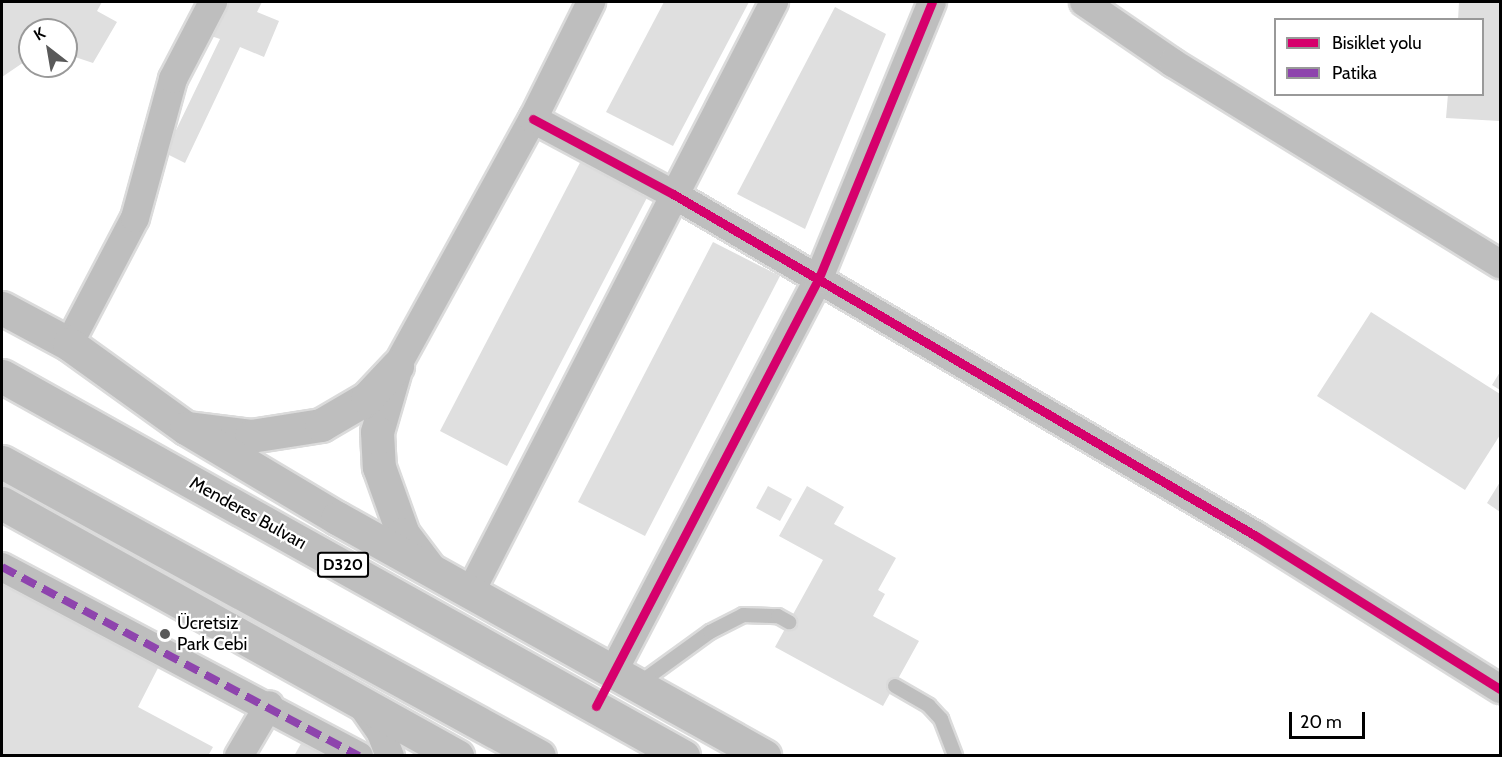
<!DOCTYPE html>
<html>
<head>
<meta charset="utf-8">
<style>
	body { margin:0 }
	#map { position:relative; width:1502px; height:757px; overflow:hidden; background:#fff; font-family:Cabin,sans-serif }
	div>[style] { position:absolute }
	[style*='--x'] { left:calc(var(--x)*1px); top:calc(var(--y)*1px); width:calc(var(--w)*1px); rotate:calc(var(--a)*1deg) }
	.building>* { inset:0; background:#dfdfdf }
	.roads { filter:drop-shadow(2px 0 #dbdbdb) drop-shadow(-2px 0 #dbdbdb) drop-shadow(0 2px #dbdbdb) drop-shadow(0 -2px #dbdbdb) }
	.service>* { height:14px; margin:-7px; padding:0 7px; transform-origin:7px; border-radius:7px; background:#bebebe }
	.minor>* { height:28px; margin:-14px; padding:0 14px; transform-origin:14px; border-radius:14px; background:#bebebe }
	.tertiary>* { height:33px; margin:-16.5px; padding:0 16.5px; transform-origin:16.5px; border-radius:16.5px; background:#bebebe }
	.primary>* { height:33px; margin:-16.5px; padding:0 16.5px; transform-origin:16.5px; border-radius:16.5px; background:#bebebe }
	.quiet>* { height:8px; margin-top:-4px; transform-origin:0; background:repeating-linear-gradient(90deg,#8e44ad 0 15px,transparent 0 23px) }
	.cycleway>* { height:9px; margin:-4.5px; padding:0 4.5px; transform-origin:4.5px; border-radius:4.5px; background:#d6006c }
	.dots>* { width:16px; height:16px; translate:-50% -50%; box-sizing:border-box; border:3px solid #fff; border-radius:50% }
	span { translate:-50% -50%; white-space:nowrap; text-align:center; line-height:1.15; -webkit-text-stroke:4.5px #fff; paint-order:stroke }
	.shield-label span { padding:2px 4px; background:#fff; border:2px solid; border-radius:4px; -webkit-text-stroke-width:0 }
	.shield-label { font-size:16px; color:#000; font-weight:700 }
	.street-label { font-size:18px; color:#000 }
	.poi-label { font-size:18px; color:#000 }
	.left { translate:0 -50%; text-align:left }
	.frame { position:absolute; inset:0; border:3px solid #000; pointer-events:none }
	.legend { position:absolute; left:1274px; top:18px; width:210px; height:78px; box-sizing:border-box; background:#fff; border:2px solid #999; margin:0; padding:8px 10px; list-style:none; font-size:18px; color:#000 }
	.legend li { display:flex; align-items:center; gap:12px; height:30px }
	.legend b { width:30px; border:2px solid #999 }
	.north { position:absolute; left:18px; top:18px; width:60px; height:60px; box-sizing:border-box; background:#fff; border:2px solid #999; border-radius:50%; rotate:329deg; font-size:16px; font-weight:700; line-height:24px; text-align:center; color:#000 }
	.north::after { content:''; display:block; margin:auto; width:21px; height:27px; background:#595959; clip-path:polygon(50% 0,100% 100%,50% 72%,0 100%) }
	.scale { position:absolute; left:1289px; top:712px; width:76px; height:27px; box-sizing:border-box; border:3px solid #000; border-top:0; padding-left:8px; font-size:18px; line-height:21px; white-space:nowrap; color:#000; -webkit-text-stroke:4px #fff; paint-order:stroke }
</style>
</head>
<body>
<div id="map">
	<div class="building">
		<div style="clip-path:polygon(2px 2px,102px 2px,97px 11px,117px 22px,93px 63px,66px 54px,66px 30px,30px 30px,30px 58px,2px 77px)"></div>
		<div style="clip-path:polygon(225px 2px,262px 2px,257px 12px,279px 21px,264px 57px,240px 47px,185px 163px,165px 153px,220px 39px,211px 36px)"></div>
		<div style="clip-path:polygon(664px 2px,749px 2px,673px 146px,606px 112px)"></div>
		<div style="clip-path:polygon(1459px 2px,1500px 2px,1500px 121px,1446px 118px,1448px 94px,1482px 94px,1482px 20px,1458px 20px)"></div>
		<div style="clip-path:polygon(835px 7px,886px 34px,805px 229px,737px 194px)"></div>
		<div style="clip-path:polygon(584px 155px,651px 190px,507px 466px,440px 431px)"></div>
		<div style="clip-path:polygon(713px 242px,780px 276px,645px 536px,578px 502px)"></div>
		<div style="clip-path:polygon(1371px 312px,1500px 394px,1500px 435px,1465px 490px,1317px 396px)"></div>
		<div style="clip-path:polygon(1500px 372px,1500px 390px,1492px 385px)"></div>
		<div style="clip-path:polygon(1500px 482px,1500px 512px,1487px 503px)"></div>
		<div style="clip-path:polygon(768px 486px,792px 499px,780px 521px,756px 508px)"></div>
		<div style="clip-path:polygon(807px 486px,844px 507px,834px 524px,896px 558px,878px 590px,885px 594px,873px 616px,919px 641px,883px 706px,775px 647px,823px 560px,779px 536px)"></div>
		<div style="clip-path:polygon(2px 582px,159px 666px,138px 707px,213px 747px,208px 756px,2px 756px)"></div>
		<div style="clip-path:polygon(307px 733px,348px 756px,294px 756px)"></div>
	</div>
	<div class="roads">
		<div class="service">
			<div style="--x:637;--y:685;--w:90;--a:-36"></div>
			<div style="--x:710;--y:632;--w:37;--a:-27"></div>
			<div style="--x:743;--y:615;--w:35;--a:2"></div>
			<div style="--x:778;--y:616;--w:13;--a:29"></div>
			<div style="--x:895;--y:686;--w:39;--a:30"></div>
			<div style="--x:929;--y:706;--w:18;--a:47"></div>
			<div style="--x:941;--y:719;--w:40;--a:69"></div>
		</div>
		<div class="minor">
			<div style="--x:1084;--y:2;--w:108;--a:34.4"></div>
			<div style="--x:1173;--y:63;--w:384;--a:31.6"></div>
			<div style="--x:533;--y:119;--w:159;--a:28.2"></div>
			<div style="--x:673;--y:194;--w:676;--a:30.4"></div>
			<div style="--x:1256;--y:536;--w:288;--a:32.1"></div>
			<div style="--x:69;--y:344;--w:142;--a:-62.4"></div>
			<div style="--x:135;--y:218;--w:144;--a:-74.7"></div>
			<div style="--x:173;--y:79;--w:87;--a:-62.5"></div>
			<div style="--x:397;--y:366;--w:282;--a:-61.2"></div>
			<div style="--x:533;--y:119;--w:131;--a:-63.6"></div>
			<div style="--x:2;--y:567;--w:404;--a:27.9"></div>
			<div style="--x:470;--y:593;--w:665;--a:-62.78"></div>
			<div style="--x:613;--y:672;--w:442;--a:-62.4"></div>
			<div style="--x:818;--y:280;--w:300;--a:-67.7"></div>
			<div style="--x:361;--y:704;--w:35;--a:55"></div>
			<div style="--x:381;--y:733;--w:25;--a:69"></div>
			<div style="--x:239;--y:756;--w:59;--a:-59.5"></div>
		</div>
		<div class="tertiary">
			<div style="--x:394;--y:373;--w:61;--a:106.1"></div>
			<div style="--x:377;--y:432;--w:35;--a:87"></div>
			<div style="--x:379;--y:467;--w:71;--a:70.3"></div>
			<div style="--x:403;--y:534;--w:41;--a:52.9"></div>
			<div style="--x:186;--y:428;--w:65;--a:7"></div>
			<div style="--x:251;--y:436;--w:71;--a:-8.9"></div>
			<div style="--x:321;--y:425;--w:53;--a:-30.4"></div>
			<div style="--x:367;--y:398;--w:44;--a:-46.8"></div>
		</div>
		<div class="primary">
			<div style="--x:2;--y:308;--w:76;--a:28.2"></div>
			<div style="--x:69;--y:344;--w:144;--a:35.7"></div>
			<div style="--x:186;--y:428;--w:176;--a:30.8"></div>
			<div style="--x:337;--y:518;--w:489;--a:29.1"></div>
			<div style="--x:2;--y:376;--w:780;--a:29.16"></div>
			<div style="--x:2;--y:462;--w:612;--a:28.7"></div>
			<div style="--x:2;--y:503;--w:521;--a:29.08"></div>
		</div>
	</div>
	<div class="quiet">
		<div style="--x:2;--y:567;--w:404;--a:27.9"></div>
	</div>
	<div class="cycleway">
		<div style="--x:533;--y:119;--w:159;--a:28.2"></div>
		<div style="--x:673;--y:194;--w:676;--a:30.4"></div>
		<div style="--x:1256;--y:536;--w:288;--a:32.1"></div>
		<div style="--x:596;--y:706;--w:480;--a:-62.5"></div>
		<div style="--x:818;--y:280;--w:300;--a:-67.7"></div>
	</div>
	<div class="dots">
		<div style="left:165px;top:634px;background:#595959"></div>
	</div>
	<div class="shield-label">
		<span style="left:343px;top:565px">D320</span>
	</div>
	<div class="street-label">
		<span style="left:248px;top:513px;rotate:29deg">Menderes Bulvarı</span>
	</div>
	<div class="poi-label">
		<span class="left" style="left:177px;top:634px">Ücretsiz<br>Park Cebi</span>
	</div>
	<div class="frame"></div>
	<ul class="legend">
	<li><b style="height:8px;background:#d6006c"></b>Bisiklet yolu</li>
	<li><b style="height:8px;background:#8e44ad"></b>Patika</li>
	</ul>
	<div class="north">K</div>
	<div class="scale">20 m</div>
</div>
</body>
</html>
